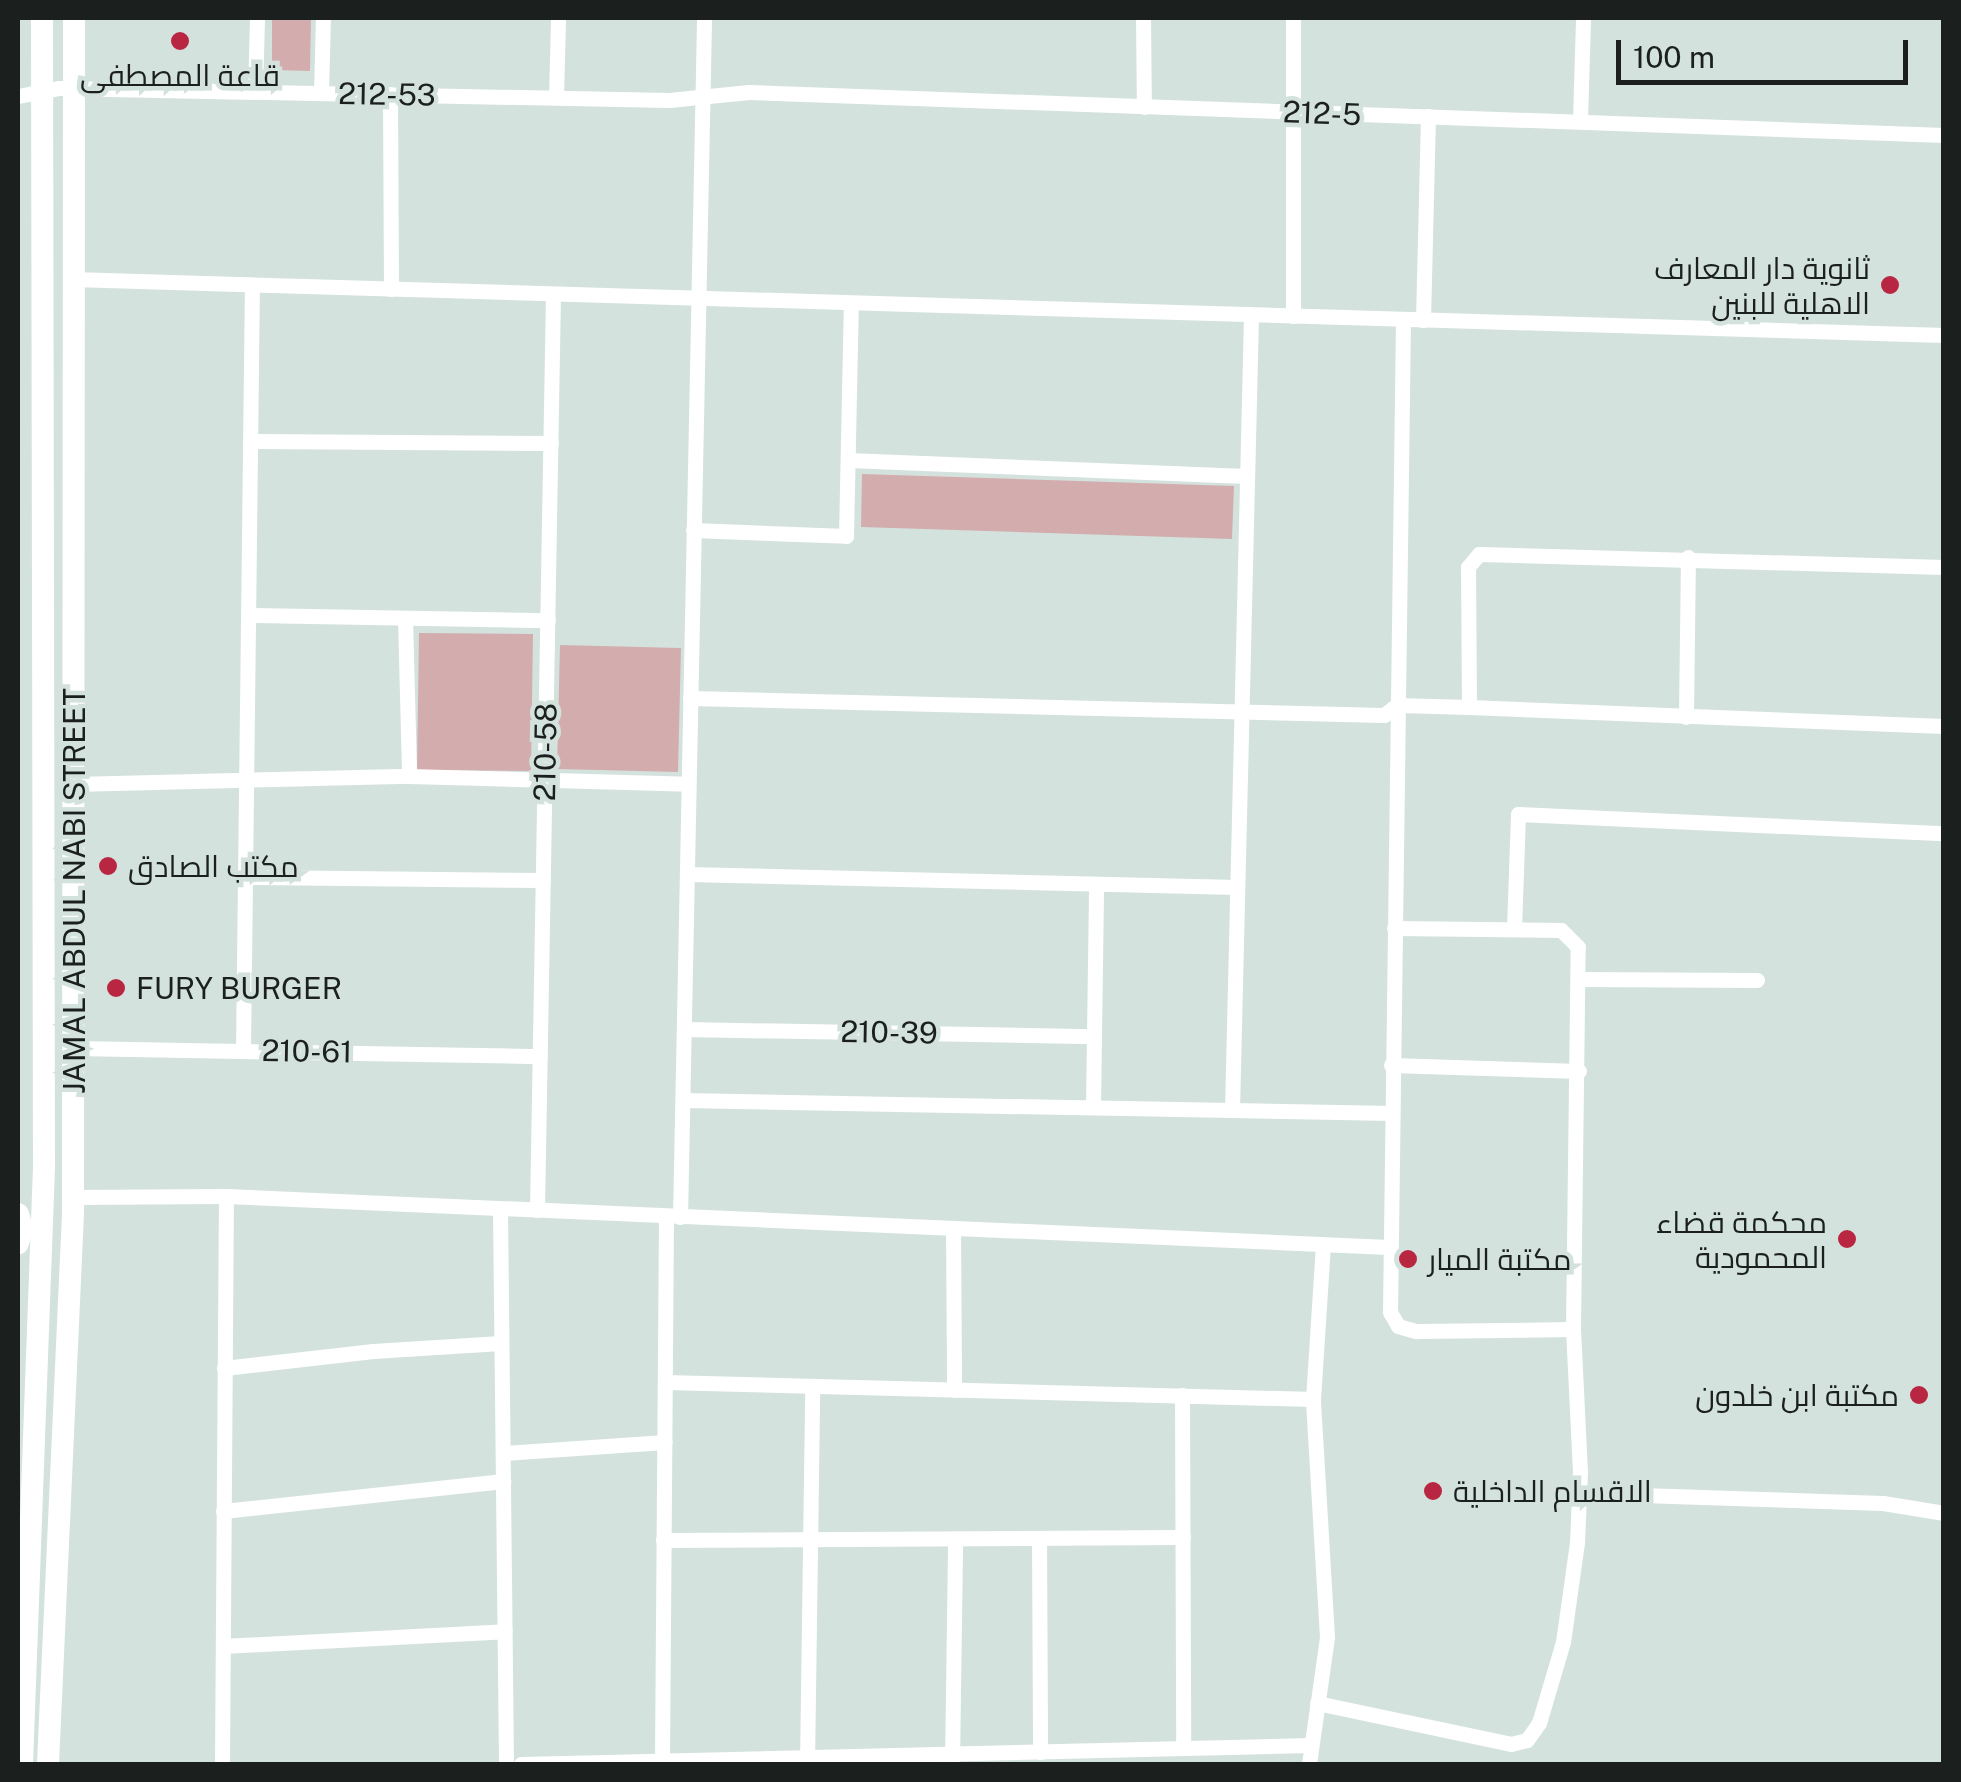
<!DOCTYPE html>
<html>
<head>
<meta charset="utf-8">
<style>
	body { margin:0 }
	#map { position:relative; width:1961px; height:1782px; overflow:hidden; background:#d4e2de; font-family:"Public Sans",Cairo,sans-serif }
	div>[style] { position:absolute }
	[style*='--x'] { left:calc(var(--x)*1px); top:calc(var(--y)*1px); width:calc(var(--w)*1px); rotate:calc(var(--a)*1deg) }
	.green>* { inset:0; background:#d3adae }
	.street>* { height:15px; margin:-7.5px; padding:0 7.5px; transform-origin:7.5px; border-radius:7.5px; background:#fff }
	.secondary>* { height:22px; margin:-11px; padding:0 11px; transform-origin:11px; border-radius:11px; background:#fff }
	.dots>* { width:28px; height:28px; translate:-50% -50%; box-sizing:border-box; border:5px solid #d4e2de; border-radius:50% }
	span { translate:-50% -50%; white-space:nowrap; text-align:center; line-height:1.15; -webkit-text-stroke:9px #d4e2de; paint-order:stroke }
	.poi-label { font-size:30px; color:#1b201f }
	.right { translate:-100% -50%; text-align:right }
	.left { translate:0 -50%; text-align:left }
	.street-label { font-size:30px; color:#1b201f }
	.frame { position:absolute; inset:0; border:20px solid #1b201f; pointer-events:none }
	.scale { position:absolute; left:1616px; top:40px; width:292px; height:45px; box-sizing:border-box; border:5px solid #1b201f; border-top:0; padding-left:12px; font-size:30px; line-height:35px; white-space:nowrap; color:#1b201f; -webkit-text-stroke:8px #d4e2de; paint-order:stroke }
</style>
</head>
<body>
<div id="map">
	<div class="green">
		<div style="clip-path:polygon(272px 18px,311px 18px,310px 71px,272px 70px)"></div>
		<div style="clip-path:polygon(862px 474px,1234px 486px,1232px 539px,861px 527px)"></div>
		<div style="clip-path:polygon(419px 633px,533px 634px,531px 771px,417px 770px)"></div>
		<div style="clip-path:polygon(560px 645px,681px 648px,678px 772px,557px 769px)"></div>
	</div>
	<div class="street">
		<div style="--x:1143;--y:18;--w:89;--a:89.4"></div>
		<div style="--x:255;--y:91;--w:73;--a:-88.4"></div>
		<div style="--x:321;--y:93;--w:75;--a:-88.5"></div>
		<div style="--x:390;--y:94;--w:195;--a:89.7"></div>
		<div style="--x:18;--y:96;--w:42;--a:-11"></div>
		<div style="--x:59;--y:88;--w:610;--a:1.13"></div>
		<div style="--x:669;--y:100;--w:80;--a:-5.7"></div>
		<div style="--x:749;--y:92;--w:1196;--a:2.06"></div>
		<div style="--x:556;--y:97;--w:79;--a:-88.5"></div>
		<div style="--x:1580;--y:121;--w:103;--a:-88.3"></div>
		<div style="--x:72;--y:279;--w:1873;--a:1.71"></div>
		<div style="--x:1293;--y:316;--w:298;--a:-90"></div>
		<div style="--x:1403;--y:320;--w:992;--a:90.75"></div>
		<div style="--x:1390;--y:1312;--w:16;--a:60"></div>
		<div style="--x:1398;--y:1326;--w:19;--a:16"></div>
		<div style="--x:1416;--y:1331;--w:157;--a:-0.7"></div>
		<div style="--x:1423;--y:320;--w:204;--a:-88.6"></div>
		<div style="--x:250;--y:441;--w:301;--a:0.4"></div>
		<div style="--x:848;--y:460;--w:398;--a:2.3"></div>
		<div style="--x:693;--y:530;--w:153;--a:2.2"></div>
		<div style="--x:846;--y:536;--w:233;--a:-88.8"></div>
		<div style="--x:248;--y:615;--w:300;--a:1"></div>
		<div style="--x:405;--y:618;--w:158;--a:88.5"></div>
		<div style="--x:690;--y:698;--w:694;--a:1.4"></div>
		<div style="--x:1384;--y:715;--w:16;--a:-38"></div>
		<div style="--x:1397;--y:705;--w:72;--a:1.6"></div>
		<div style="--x:1469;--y:707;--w:475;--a:2.3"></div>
		<div style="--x:1469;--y:707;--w:140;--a:-90.4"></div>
		<div style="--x:1468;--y:567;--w:17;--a:-50"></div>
		<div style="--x:1479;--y:554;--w:465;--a:1.6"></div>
		<div style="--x:1686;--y:717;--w:160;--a:-89.3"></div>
		<div style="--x:74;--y:784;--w:335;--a:-1.4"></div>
		<div style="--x:409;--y:776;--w:279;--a:1.6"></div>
		<div style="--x:687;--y:874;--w:550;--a:1.35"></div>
		<div style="--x:245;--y:877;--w:298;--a:0.6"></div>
		<div style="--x:1514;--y:929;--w:115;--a:-88"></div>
		<div style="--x:1518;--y:814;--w:426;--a:2.6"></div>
		<div style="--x:1579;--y:979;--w:178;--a:0.3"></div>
		<div style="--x:684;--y:1029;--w:410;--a:1"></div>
		<div style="--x:74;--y:1048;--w:466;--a:1"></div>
		<div style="--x:243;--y:1050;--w:765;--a:-89.33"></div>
		<div style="--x:1391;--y:1065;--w:188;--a:1.8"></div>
		<div style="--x:683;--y:1100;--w:709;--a:1.05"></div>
		<div style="--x:1093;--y:1107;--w:223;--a:-89.2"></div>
		<div style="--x:1232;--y:1110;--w:795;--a:-88.63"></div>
		<div style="--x:73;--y:1197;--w:153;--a:-0.4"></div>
		<div style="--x:226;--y:1196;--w:1163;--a:2.51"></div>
		<div style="--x:500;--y:1209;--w:555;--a:89.38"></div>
		<div style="--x:537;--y:1210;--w:916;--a:-89"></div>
		<div style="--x:680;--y:1217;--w:1199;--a:-88.85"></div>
		<div style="--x:953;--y:1228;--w:162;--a:89.6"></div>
		<div style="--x:224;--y:1368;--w:150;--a:-6.5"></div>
		<div style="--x:373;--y:1351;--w:128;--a:-3.6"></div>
		<div style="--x:665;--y:1382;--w:648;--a:1.5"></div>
		<div style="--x:1182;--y:1395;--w:353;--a:89.8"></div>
		<div style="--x:504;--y:1453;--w:161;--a:-3.9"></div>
		<div style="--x:1580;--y:1493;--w:303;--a:1.9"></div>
		<div style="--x:1883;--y:1503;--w:62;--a:9.3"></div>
		<div style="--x:223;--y:1511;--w:282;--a:-6.1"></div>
		<div style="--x:1039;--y:1539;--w:213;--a:89.7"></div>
		<div style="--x:663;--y:1540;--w:520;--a:-0.33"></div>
		<div style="--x:223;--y:1646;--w:282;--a:-3"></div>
		<div style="--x:1317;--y:1703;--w:198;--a:11.9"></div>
		<div style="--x:1511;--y:1744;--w:16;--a:-14"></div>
		<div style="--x:1527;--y:1740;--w:21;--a:-55"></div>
		<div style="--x:1539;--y:1723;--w:84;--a:-73.5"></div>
		<div style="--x:1563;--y:1642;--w:100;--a:-82"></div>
		<div style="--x:1577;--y:1543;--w:71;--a:-87.6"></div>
		<div style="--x:1580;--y:1472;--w:143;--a:-92.8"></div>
		<div style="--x:1573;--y:1329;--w:382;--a:-89.3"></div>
		<div style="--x:1578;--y:947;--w:24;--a:-135"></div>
		<div style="--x:1561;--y:930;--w:167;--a:-179.3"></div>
		<div style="--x:662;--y:1761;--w:545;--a:-89.58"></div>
		<div style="--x:222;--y:1764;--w:568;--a:-89.6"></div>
		<div style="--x:521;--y:1764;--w:789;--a:-1.38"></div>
		<div style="--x:807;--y:1764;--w:378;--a:-89.2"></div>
		<div style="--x:952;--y:1764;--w:225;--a:-89.2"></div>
		<div style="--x:1309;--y:1764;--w:128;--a:-81.9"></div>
		<div style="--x:1327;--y:1637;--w:238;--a:-93.4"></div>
		<div style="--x:1313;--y:1399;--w:154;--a:-86.3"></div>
	</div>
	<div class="secondary">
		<div style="--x:18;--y:1214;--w:15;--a:74"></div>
		<div style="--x:22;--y:1228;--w:16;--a:105"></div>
		<div style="--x:22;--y:1764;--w:598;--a:-87.89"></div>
		<div style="--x:44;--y:1166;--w:1148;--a:-90.1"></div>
		<div style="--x:48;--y:1764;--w:552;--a:-87.4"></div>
		<div style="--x:73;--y:1213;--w:1195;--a:-89.95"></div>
	</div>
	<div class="dots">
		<div style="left:180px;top:41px;background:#b82642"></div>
		<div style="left:1890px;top:285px;background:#b82642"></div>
		<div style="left:108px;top:866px;background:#b82642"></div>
		<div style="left:116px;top:988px;background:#b82642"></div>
		<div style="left:1847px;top:1239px;background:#b82642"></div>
		<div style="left:1408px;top:1259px;background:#b82642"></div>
		<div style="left:1919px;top:1395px;background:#b82642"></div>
		<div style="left:1433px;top:1491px;background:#b82642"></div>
	</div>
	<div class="poi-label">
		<span style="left:180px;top:75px">قاعة المصطفى</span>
		<span class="right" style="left:1870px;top:285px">ثانوية دار المعارف<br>الاهلية للبنين</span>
		<span class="left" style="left:128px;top:866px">مكتب الصادق</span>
		<span class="left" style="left:136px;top:988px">FURY BURGER</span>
		<span class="right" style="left:1827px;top:1239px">محكمة قضاء<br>المحمودية</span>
		<span class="left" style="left:1428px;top:1259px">مكتبة الميار</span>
		<span class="right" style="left:1899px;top:1395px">مكتبة ابن خلدون</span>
		<span class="left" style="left:1453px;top:1491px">الاقسام الداخلية</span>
	</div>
	<div class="street-label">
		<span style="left:387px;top:94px;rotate:1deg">212-53</span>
		<span style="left:1322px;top:113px;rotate:2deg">212-5</span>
		<span style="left:545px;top:752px;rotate:-89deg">210-58</span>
		<span style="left:74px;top:891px;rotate:-90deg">JAMAL ABDUL NABI STREET</span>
		<span style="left:889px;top:1032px;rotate:1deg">210-39</span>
		<span style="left:307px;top:1051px;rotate:1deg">210-61</span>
	</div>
	<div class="frame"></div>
	<div class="scale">100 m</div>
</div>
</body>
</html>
